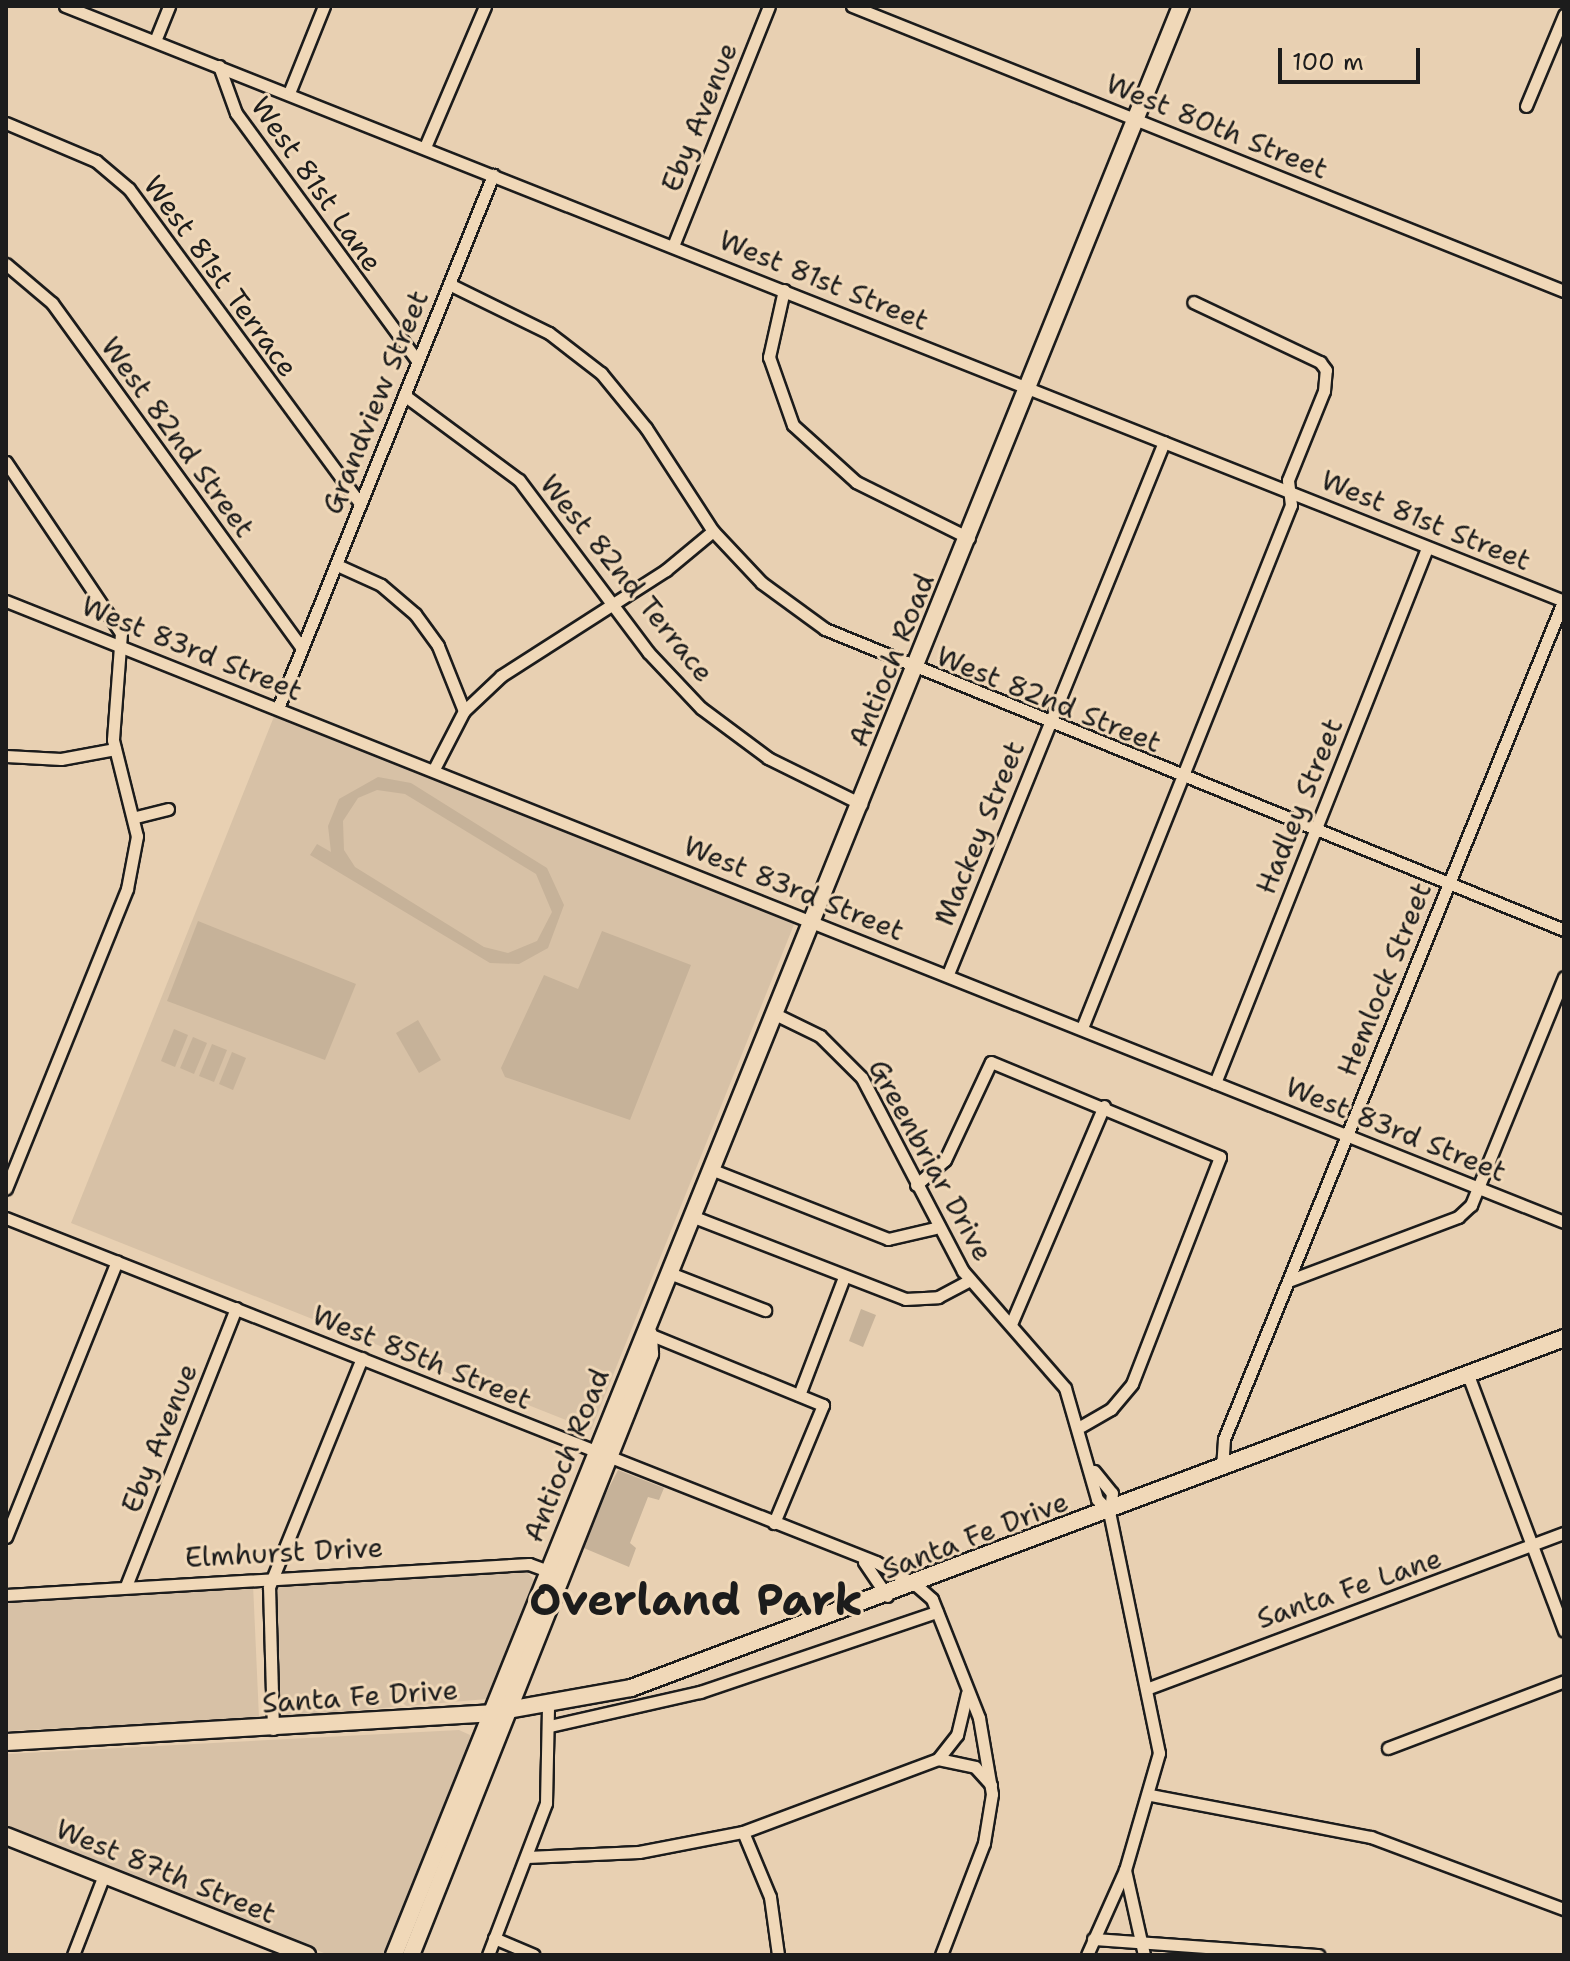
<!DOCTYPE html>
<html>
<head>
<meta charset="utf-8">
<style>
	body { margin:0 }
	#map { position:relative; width:1570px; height:1961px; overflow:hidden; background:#e8d0b2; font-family:"Shantell Sans",sans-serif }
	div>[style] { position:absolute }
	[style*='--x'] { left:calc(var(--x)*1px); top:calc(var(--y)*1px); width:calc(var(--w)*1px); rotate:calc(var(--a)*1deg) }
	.built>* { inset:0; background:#d7c1a6 }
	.green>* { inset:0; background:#c6b299 }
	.roads { filter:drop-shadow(2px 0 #1c1c1c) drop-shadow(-2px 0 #1c1c1c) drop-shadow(0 2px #1c1c1c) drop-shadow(0 -2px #1c1c1c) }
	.street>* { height:11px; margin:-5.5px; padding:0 5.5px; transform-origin:5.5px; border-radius:5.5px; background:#f0d8b8 }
	.secondary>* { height:16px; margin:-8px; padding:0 8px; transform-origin:8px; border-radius:8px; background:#f0d8b8 }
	span { translate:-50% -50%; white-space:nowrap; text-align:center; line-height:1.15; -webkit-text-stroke:6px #f0d8b8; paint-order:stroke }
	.street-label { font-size:28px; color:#1c1c1c }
	.town-label { font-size:44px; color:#1c1c1c; font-weight:700 }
	.frame { position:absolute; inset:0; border:8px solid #1c1c1c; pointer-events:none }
	.scale { position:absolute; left:1278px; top:48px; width:142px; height:36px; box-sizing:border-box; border:4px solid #1c1c1c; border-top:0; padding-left:10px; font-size:24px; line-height:28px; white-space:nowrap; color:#1c1c1c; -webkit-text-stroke:6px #f0d8b8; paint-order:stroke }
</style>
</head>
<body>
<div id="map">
	<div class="built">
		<div style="clip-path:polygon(275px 714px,795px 922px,591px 1430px,71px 1223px)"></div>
		<div style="clip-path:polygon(524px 1568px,536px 1583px,487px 1699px,289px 1716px,279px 1711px,274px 1583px)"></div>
		<div style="clip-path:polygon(253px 1584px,259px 1718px,6px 1731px,6px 1599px)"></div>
		<div style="clip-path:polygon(459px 1730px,470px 1735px,470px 1747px,386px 1955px,329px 1955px,6px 1828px,6px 1754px)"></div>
	</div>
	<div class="green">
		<div style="clip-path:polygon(evenodd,378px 777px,411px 783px,547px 868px,564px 905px,548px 948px,519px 964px,490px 963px,310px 855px,317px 844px,331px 852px,328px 826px,339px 799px,378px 777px,377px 790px,405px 794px,536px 874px,552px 912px,537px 941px,508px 953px,484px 947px,355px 867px,344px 850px,343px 821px,358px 798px,377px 790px)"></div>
		<div style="clip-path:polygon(198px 921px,356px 984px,325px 1060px,167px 1001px)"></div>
		<div style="clip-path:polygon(602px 931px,691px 965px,630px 1120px,505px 1077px,501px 1068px,544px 975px,578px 989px)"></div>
		<div style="clip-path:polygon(418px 1020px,441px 1060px,419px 1073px,396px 1033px)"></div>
		<div style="clip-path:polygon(174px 1029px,188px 1035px,175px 1067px,161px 1061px)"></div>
		<div style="clip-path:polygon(193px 1037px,207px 1043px,194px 1074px,180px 1068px)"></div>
		<div style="clip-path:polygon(212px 1044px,227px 1050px,214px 1082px,199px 1076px)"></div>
		<div style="clip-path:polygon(232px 1052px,246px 1058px,233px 1090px,219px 1084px)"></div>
		<div style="clip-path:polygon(861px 1309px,876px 1315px,863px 1347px,849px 1341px)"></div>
		<div style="clip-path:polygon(618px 1470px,664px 1488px,659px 1500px,648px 1497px,630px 1543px,636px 1548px,629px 1567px,579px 1546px)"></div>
	</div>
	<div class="roads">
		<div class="street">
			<div style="--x:65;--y:6;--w:1613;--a:21.65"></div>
			<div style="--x:852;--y:6;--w:767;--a:21.82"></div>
			<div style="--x:155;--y:41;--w:38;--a:-68"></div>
			<div style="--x:219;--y:66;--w:50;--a:70.1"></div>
			<div style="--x:236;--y:113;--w:306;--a:53.8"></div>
			<div style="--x:289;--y:93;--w:94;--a:-68.1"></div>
			<div style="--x:1526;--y:106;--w:99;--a:-67.3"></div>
			<div style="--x:6;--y:123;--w:98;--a:22.9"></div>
			<div style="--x:96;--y:161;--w:43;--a:40.3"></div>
			<div style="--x:129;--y:189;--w:390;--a:53.7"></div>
			<div style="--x:425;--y:147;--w:153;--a:-66.9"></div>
			<div style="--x:673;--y:246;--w:258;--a:-68.2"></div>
			<div style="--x:6;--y:264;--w:60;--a:40.3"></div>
			<div style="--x:52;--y:303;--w:426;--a:54.1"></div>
			<div style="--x:449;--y:284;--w:111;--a:26.1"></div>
			<div style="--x:549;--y:333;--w:66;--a:37.6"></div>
			<div style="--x:601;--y:373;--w:71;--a:50.7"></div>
			<div style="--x:646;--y:428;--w:123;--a:57"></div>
			<div style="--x:713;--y:531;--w:71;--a:46.7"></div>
			<div style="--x:762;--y:583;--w:78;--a:36.1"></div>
			<div style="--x:825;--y:629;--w:798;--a:22.16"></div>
			<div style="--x:784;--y:290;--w:69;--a:102.6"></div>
			<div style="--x:769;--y:357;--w:72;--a:70.6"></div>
			<div style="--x:793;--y:425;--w:85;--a:42.1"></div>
			<div style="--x:856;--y:482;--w:126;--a:26.4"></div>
			<div style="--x:404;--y:395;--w:143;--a:36.5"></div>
			<div style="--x:519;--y:480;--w:215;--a:53.1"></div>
			<div style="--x:648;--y:652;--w:77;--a:46.6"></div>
			<div style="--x:701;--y:708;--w:84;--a:36.7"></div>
			<div style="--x:768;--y:758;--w:104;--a:26.3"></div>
			<div style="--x:6;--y:462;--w:206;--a:56.1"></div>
			<div style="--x:121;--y:633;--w:107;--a:94.3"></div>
			<div style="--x:113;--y:740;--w:99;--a:76"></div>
			<div style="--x:137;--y:836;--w:54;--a:100.7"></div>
			<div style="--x:127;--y:889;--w:323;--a:112"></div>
			<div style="--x:337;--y:565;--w:48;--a:24.4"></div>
			<div style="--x:381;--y:585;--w:45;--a:40.5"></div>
			<div style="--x:415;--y:614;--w:39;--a:54"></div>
			<div style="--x:438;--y:646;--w:70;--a:68.2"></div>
			<div style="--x:6;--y:601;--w:1677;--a:21.73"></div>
			<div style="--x:278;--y:708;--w:575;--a:-68.03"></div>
			<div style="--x:6;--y:756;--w:55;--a:3.1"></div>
			<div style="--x:61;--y:759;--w:55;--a:-10.5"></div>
			<div style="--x:434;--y:769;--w:65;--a:-62.7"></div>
			<div style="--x:464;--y:711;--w:51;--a:-43.4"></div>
			<div style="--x:501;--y:676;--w:196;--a:-32.7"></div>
			<div style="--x:666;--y:570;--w:61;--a:-39.7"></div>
			<div style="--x:136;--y:817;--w:33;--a:-14"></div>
			<div style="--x:948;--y:974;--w:574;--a:-67.9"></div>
			<div style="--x:777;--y:1015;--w:48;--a:26"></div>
			<div style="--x:820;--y:1036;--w:59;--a:45"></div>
			<div style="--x:862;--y:1078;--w:218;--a:62.4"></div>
			<div style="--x:963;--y:1271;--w:155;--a:48.9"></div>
			<div style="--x:1065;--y:1388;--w:116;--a:73.9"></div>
			<div style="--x:1097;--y:1499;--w:17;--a:45"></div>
			<div style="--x:1082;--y:1028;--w:563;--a:-68.22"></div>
			<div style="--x:1291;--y:505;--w:25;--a:-97"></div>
			<div style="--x:1288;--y:480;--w:96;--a:-68"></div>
			<div style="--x:1324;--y:391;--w:21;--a:-85"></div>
			<div style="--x:1326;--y:370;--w:10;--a:-127"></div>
			<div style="--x:1320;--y:362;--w:140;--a:-154.7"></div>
			<div style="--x:1215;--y:1083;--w:575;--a:-68.38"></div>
			<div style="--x:713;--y:1170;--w:188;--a:21.5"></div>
			<div style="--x:888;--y:1239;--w:48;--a:-13.2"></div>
			<div style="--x:916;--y:1185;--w:38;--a:-41"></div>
			<div style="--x:945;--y:1160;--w:108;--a:-64.9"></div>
			<div style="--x:991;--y:1062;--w:248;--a:22.5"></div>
			<div style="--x:1220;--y:1157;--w:243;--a:111.2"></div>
			<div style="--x:1132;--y:1384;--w:33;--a:130"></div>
			<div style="--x:1111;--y:1409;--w:34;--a:150"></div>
			<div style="--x:694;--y:1217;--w:226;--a:21.2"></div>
			<div style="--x:905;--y:1299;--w:33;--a:-3"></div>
			<div style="--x:938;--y:1297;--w:36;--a:-28"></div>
			<div style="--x:6;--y:1218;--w:936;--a:21.57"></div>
			<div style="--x:876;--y:1562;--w:46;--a:29.9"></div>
			<div style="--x:916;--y:1585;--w:21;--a:41"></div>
			<div style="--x:932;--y:1599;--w:128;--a:68.4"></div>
			<div style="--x:979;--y:1718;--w:77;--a:80.3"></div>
			<div style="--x:992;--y:1794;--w:50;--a:99.3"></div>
			<div style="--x:984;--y:1843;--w:120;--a:111"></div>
			<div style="--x:672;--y:1274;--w:100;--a:21.2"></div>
			<div style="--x:1288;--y:1281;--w:182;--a:-20.6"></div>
			<div style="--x:1458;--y:1217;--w:18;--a:-43"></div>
			<div style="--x:1471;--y:1205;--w:246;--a:-67.8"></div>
			<div style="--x:1011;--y:1324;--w:237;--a:-66.9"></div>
			<div style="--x:649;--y:1334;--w:188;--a:22.2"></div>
			<div style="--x:823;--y:1405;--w:128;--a:112.6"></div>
			<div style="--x:1468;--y:1375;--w:273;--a:69.4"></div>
			<div style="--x:799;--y:1395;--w:126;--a:-69.1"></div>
			<div style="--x:1222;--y:1468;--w:29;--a:-86"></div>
			<div style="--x:1224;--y:1439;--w:906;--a:-67.96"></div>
			<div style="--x:1094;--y:1471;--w:28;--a:51"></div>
			<div style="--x:1112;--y:1493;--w:18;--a:96"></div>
			<div style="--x:6;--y:1537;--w:297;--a:-68.1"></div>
			<div style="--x:864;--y:1562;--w:41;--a:55.9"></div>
			<div style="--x:126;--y:1586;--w:299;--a:-68.4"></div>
			<div style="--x:6;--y:1595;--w:524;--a:-3.39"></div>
			<div style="--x:529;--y:1564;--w:27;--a:20"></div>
			<div style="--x:1149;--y:1688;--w:443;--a:-20.5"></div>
			<div style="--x:550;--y:1726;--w:154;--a:-12.8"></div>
			<div style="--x:700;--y:1692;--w:250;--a:-18.7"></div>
			<div style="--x:273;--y:1729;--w:142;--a:-91.6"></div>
			<div style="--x:269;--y:1587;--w:247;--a:-67.9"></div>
			<div style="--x:1388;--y:1748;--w:188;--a:-20.8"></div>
			<div style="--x:938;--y:1759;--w:31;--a:-52"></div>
			<div style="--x:957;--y:1735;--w:43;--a:-76.6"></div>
			<div style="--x:1150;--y:1795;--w:225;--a:10.8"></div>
			<div style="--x:1371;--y:1837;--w:206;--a:20.5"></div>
			<div style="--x:743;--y:1832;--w:70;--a:67.4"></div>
			<div style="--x:770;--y:1897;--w:59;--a:82.1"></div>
			<div style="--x:527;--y:1857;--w:112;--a:-2.6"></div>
			<div style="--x:639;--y:1852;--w:106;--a:-10.9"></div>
			<div style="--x:743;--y:1832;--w:208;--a:-20.5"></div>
			<div style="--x:938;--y:1759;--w:38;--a:12"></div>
			<div style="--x:975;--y:1767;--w:24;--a:48"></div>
			<div style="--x:1125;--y:1870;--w:87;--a:77.4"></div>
			<div style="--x:494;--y:1938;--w:43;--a:23"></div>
			<div style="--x:1093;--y:1939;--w:226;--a:4.1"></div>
			<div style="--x:73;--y:1955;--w:86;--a:-68.8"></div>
			<div style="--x:488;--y:1955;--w:163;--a:-69.1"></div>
			<div style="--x:546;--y:1803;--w:98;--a:-88.8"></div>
			<div style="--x:1087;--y:1955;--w:93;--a:-65.9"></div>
			<div style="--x:1125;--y:1870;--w:122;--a:-73.8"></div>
			<div style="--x:1159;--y:1753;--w:246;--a:-101.7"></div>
		</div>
		<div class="secondary">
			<div style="--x:6;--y:1742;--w:486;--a:-3.4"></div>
			<div style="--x:491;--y:1713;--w:142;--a:-10.1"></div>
			<div style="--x:631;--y:1688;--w:996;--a:-20.56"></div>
			<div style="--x:6;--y:1836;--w:324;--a:21.6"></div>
			<div style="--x:394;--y:1955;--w:2102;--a:-68.01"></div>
			<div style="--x:411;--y:1955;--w:647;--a:-68.31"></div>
			<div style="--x:650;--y:1354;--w:20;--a:-93"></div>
		</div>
	</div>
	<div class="street-label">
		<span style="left:699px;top:117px;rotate:-68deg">Eby Avenue</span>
		<span style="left:1217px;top:126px;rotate:22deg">West 80th Street</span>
		<span style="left:317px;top:184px;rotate:55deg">West 81st Lane</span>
		<span style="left:221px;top:276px;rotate:54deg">West 81st Terrace</span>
		<span style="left:824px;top:280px;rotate:22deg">West 81st Street</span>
		<span style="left:375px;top:402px;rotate:-68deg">Grandview Street</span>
		<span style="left:178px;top:437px;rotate:54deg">West 82nd Street</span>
		<span style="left:1426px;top:520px;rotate:22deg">West 81st Street</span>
		<span style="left:627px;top:578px;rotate:51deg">West 82nd Terrace</span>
		<span style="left:192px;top:648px;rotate:22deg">West 83rd Street</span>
		<span style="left:891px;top:660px;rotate:-68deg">Antioch Road</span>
		<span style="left:1049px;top:699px;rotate:22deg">West 82nd Street</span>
		<span style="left:1299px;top:806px;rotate:-68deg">Hadley Street</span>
		<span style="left:979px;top:833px;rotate:-68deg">Mackey Street</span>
		<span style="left:794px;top:888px;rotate:22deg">West 83rd Street</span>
		<span style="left:1384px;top:979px;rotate:-68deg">Hemlock Street</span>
		<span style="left:1396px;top:1129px;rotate:22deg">West 83rd Street</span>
		<span style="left:931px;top:1160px;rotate:61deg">Greenbriar Drive</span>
		<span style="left:422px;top:1357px;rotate:22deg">West 85th Street</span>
		<span style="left:159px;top:1438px;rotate:-68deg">Eby Avenue</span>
		<span style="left:566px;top:1455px;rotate:-68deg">Antioch Road</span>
		<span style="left:975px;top:1535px;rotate:-21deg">Santa Fe Drive</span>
		<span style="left:284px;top:1552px;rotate:-3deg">Elmhurst Drive</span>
		<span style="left:1349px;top:1588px;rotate:-19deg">Santa Fe Lane</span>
		<span style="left:360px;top:1696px;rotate:-4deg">Santa Fe Drive</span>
		<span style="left:166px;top:1871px;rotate:22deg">West 87th Street</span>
	</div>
	<div class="town-label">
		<span style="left:696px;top:1600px">Overland Park</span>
	</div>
	<div class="frame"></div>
	<div class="scale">100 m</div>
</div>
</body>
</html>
